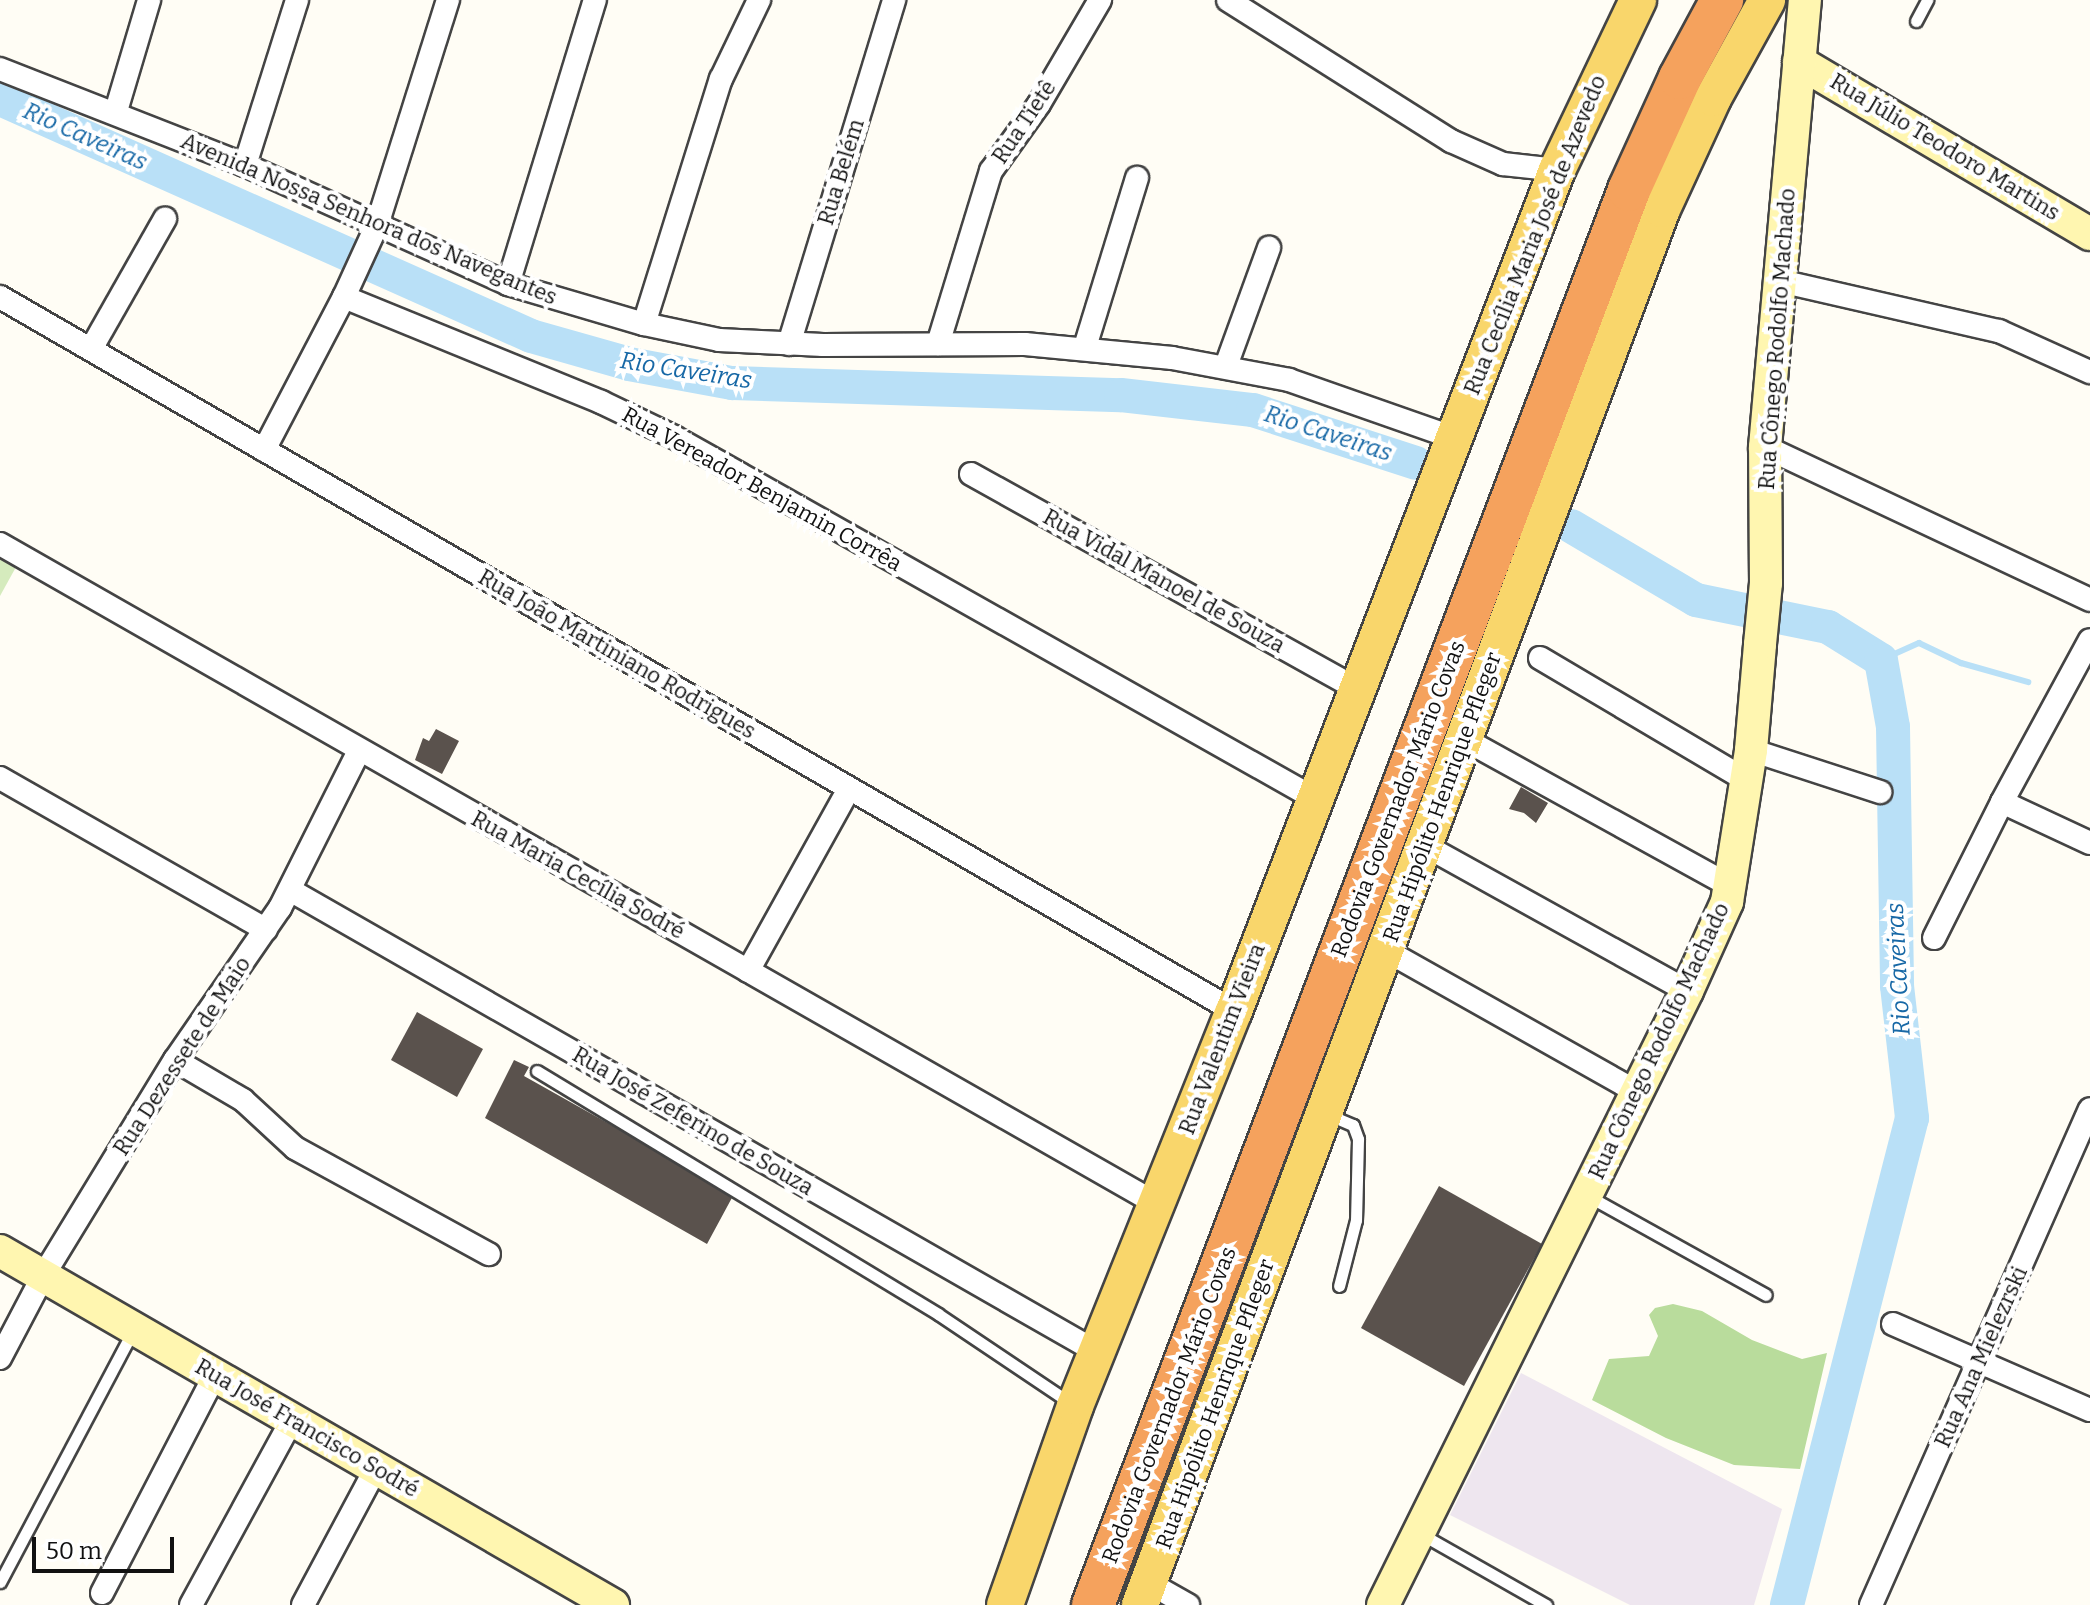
<!DOCTYPE html>
<html>
<head>
<meta charset="utf-8">
<style>
	body { margin:0 }
	#map { position:relative; width:2090px; height:1605px; overflow:hidden; background:#fffdf5; font-family:Bitter,serif }
	div>[style] { position:absolute }
	[style*='--x'] { left:calc(var(--x)*1px); top:calc(var(--y)*1px); width:calc(var(--w)*1px); rotate:calc(var(--a)*1deg) }
	.industrial>* { inset:0; background:#eee6ef }
	.green>* { inset:0; background:#d5ebbd }
	.forest>* { inset:0; background:#b9dc9c }
	.stream>* { height:6px; margin:-3px; padding:0 3px; transform-origin:3px; border-radius:3px; background:#b9e0f7 }
	.river>* { height:34px; margin:-17px; padding:0 17px; transform-origin:17px; border-radius:17px; background:#b9e0f7 }
	.building>* { inset:0; background:#5a524d }
	.roads { filter:drop-shadow(2px 0 #444) drop-shadow(-2px 0 #444) drop-shadow(0 2px #444) drop-shadow(0 -2px #444) }
	.lane>* { height:11px; margin:-5.5px; padding:0 5.5px; transform-origin:5.5px; border-radius:5.5px; background:#fff }
	.street>* { height:22px; margin:-11px; padding:0 11px; transform-origin:11px; border-radius:11px; background:#fff }
	.secondary>* { height:32px; margin:-16px; padding:0 16px; transform-origin:16px; border-radius:16px; background:#fff6b0 }
	.primary>* { height:36px; margin:-18px; padding:0 18px; transform-origin:18px; border-radius:18px; background:#f9d66b }
	.highway>* { height:42px; margin:-21px; padding:0 21px; transform-origin:21px; border-radius:21px; background:#f5a25d }
	span { translate:-50% -50%; white-space:nowrap; text-align:center; line-height:1.15; -webkit-text-stroke:8px #fff; paint-order:stroke }
	.street-label { font-size:22px; color:#111 }
	.water-label { font-size:24px; color:#1768a6; font-style:italic }
	.scale { position:absolute; left:32px; top:1537px; width:142px; height:36px; box-sizing:border-box; border:4px solid #111; border-top:0; padding-left:10px; font-size:24px; line-height:28px; white-space:nowrap; color:#111; -webkit-text-stroke:6px #fff; paint-order:stroke }
</style>
</head>
<body>
<div id="map">
	<div class="industrial">
		<div style="clip-path:polygon(1521px 1373px,1782px 1509px,1754px 1605px,1630px 1605px,1450px 1515px)"></div>
	</div>
	<div class="green">
		<div style="clip-path:polygon(0 557px,16px 567px,0 596px)"></div>
	</div>
	<div class="forest">
		<div style="clip-path:polygon(1673px 1304px,1702px 1311px,1752px 1340px,1802px 1359px,1827px 1353px,1800px 1469px,1734px 1465px,1666px 1438px,1592px 1400px,1609px 1359px,1649px 1356px,1658px 1336px,1649px 1315px,1655px 1308px)"></div>
	</div>
	<div class="stream">
		<div style="--x:1881;--y:660;--w:42;--a:-24.1"></div>
		<div style="--x:1919;--y:643;--w:47;--a:25.5"></div>
		<div style="--x:1961;--y:663;--w:70;--a:15.8"></div>
	</div>
	<div class="river">
		<div style="--x:0;--y:99;--w:581;--a:24.05"></div>
		<div style="--x:531;--y:336;--w:102;--a:15.9"></div>
		<div style="--x:629;--y:364;--w:105;--a:10.5"></div>
		<div style="--x:732;--y:383;--w:389;--a:1.8"></div>
		<div style="--x:1121;--y:395;--w:133;--a:6.5"></div>
		<div style="--x:1253;--y:410;--w:171;--a:18"></div>
		<div style="--x:1571;--y:526;--w:145;--a:30.6"></div>
		<div style="--x:1696;--y:600;--w:135;--a:11.6"></div>
		<div style="--x:1828;--y:627;--w:62;--a:31.9"></div>
		<div style="--x:1881;--y:660;--w:68;--a:79.8"></div>
		<div style="--x:1893;--y:727;--w:259;--a:89.1"></div>
		<div style="--x:1897;--y:986;--w:133;--a:83.5"></div>
		<div style="--x:1912;--y:1118;--w:503;--a:104.4"></div>
	</div>
	<div class="building">
		<div style="clip-path:polygon(436px 729px,459px 741px,442px 774px,415px 760px,423px 738px,429px 741px)"></div>
		<div style="clip-path:polygon(1521px 787px,1548px 803px,1536px 823px,1524px 813px,1509px 809px)"></div>
		<div style="clip-path:polygon(417px 1012px,483px 1049px,457px 1097px,391px 1060px)"></div>
		<div style="clip-path:polygon(514px 1060px,529px 1067px,524px 1076px,734px 1194px,707px 1244px,485px 1118px)"></div>
		<div style="clip-path:polygon(1439px 1186px,1542px 1244px,1464px 1386px,1361px 1328px)"></div>
	</div>
	<div class="roads">
		<div class="lane">
			<div style="--x:1916;--y:21;--w:24;--a:-62"></div>
			<div style="--x:537;--y:1071;--w:469;--a:31.2"></div>
			<div style="--x:938;--y:1314;--w:161;--a:33.9"></div>
			<div style="--x:1329;--y:1115;--w:26;--a:23"></div>
			<div style="--x:1353;--y:1125;--w:15;--a:70"></div>
			<div style="--x:1358;--y:1139;--w:81;--a:91.4"></div>
			<div style="--x:1356;--y:1220;--w:68;--a:104.4"></div>
			<div style="--x:1590;--y:1197;--w:201;--a:29.1"></div>
			<div style="--x:1421;--y:1534;--w:144;--a:29.6"></div>
			<div style="--x:0;--y:1582;--w:282;--a:-62.1"></div>
		</div>
		<div class="street">
			<div style="--x:1228;--y:0;--w:264;--a:32.3"></div>
			<div style="--x:1451;--y:141;--w:57;--a:23.9"></div>
			<div style="--x:1503;--y:164;--w:54;--a:6.3"></div>
			<div style="--x:0;--y:69;--w:263;--a:21.4"></div>
			<div style="--x:245;--y:165;--w:289;--a:24.3"></div>
			<div style="--x:508;--y:284;--w:142;--a:16.4"></div>
			<div style="--x:644;--y:324;--w:77;--a:12"></div>
			<div style="--x:719;--y:340;--w:104;--a:2.8"></div>
			<div style="--x:823;--y:345;--w:202;--a:-0.3"></div>
			<div style="--x:1025;--y:344;--w:148;--a:5.4"></div>
			<div style="--x:1172;--y:358;--w:119;--a:10.6"></div>
			<div style="--x:1289;--y:380;--w:173;--a:19.3"></div>
			<div style="--x:116;--y:111;--w:116;--a:-73.4"></div>
			<div style="--x:245;--y:165;--w:173;--a:-72.5"></div>
			<div style="--x:1780;--y:281;--w:225;--a:12.9"></div>
			<div style="--x:1999;--y:331;--w:100;--a:24.3"></div>
			<div style="--x:508;--y:284;--w:297;--a:-73"></div>
			<div style="--x:0;--y:297;--w:1426;--a:30.05"></div>
			<div style="--x:344;--y:297;--w:79;--a:-65.4"></div>
			<div style="--x:377;--y:225;--w:236;--a:-72.5"></div>
			<div style="--x:644;--y:324;--w:257;--a:-72.6"></div>
			<div style="--x:721;--y:79;--w:88;--a:-64.3"></div>
			<div style="--x:789;--y:344;--w:360;--a:-73"></div>
			<div style="--x:938;--y:344;--w:181;--a:-73"></div>
			<div style="--x:991;--y:171;--w:82;--a:-54.4"></div>
			<div style="--x:1039;--y:104;--w:121;--a:-59.6"></div>
			<div style="--x:1085;--y:347;--w:177;--a:-72.9"></div>
			<div style="--x:91;--y:349;--w:150;--a:-60.4"></div>
			<div style="--x:1226;--y:366;--w:126;--a:-70"></div>
			<div style="--x:1765;--y:447;--w:359;--a:25.2"></div>
			<div style="--x:264;--y:450;--w:173;--a:-62.4"></div>
			<div style="--x:344;--y:297;--w:278;--a:22.2"></div>
			<div style="--x:601;--y:402;--w:81;--a:25.6"></div>
			<div style="--x:674;--y:437;--w:735;--a:29.43"></div>
			<div style="--x:971;--y:474;--w:440;--a:29.1"></div>
			<div style="--x:0;--y:544;--w:1332;--a:29.7"></div>
			<div style="--x:1540;--y:658;--w:239;--a:30.6"></div>
			<div style="--x:1464;--y:739;--w:304;--a:28.9"></div>
			<div style="--x:1751;--y:750;--w:136;--a:18"></div>
			<div style="--x:0;--y:778;--w:306;--a:29.7"></div>
			<div style="--x:2002;--y:802;--w:97;--a:25"></div>
			<div style="--x:1424;--y:845;--w:301;--a:29"></div>
			<div style="--x:290;--y:890;--w:930;--a:29.79"></div>
			<div style="--x:1934;--y:938;--w:152;--a:-63.4"></div>
			<div style="--x:2002;--y:802;--w:184;--a:-61.5"></div>
			<div style="--x:1385;--y:950;--w:289;--a:29.4"></div>
			<div style="--x:748;--y:971;--w:208;--a:-61"></div>
			<div style="--x:175;--y:1060;--w:79;--a:30.5"></div>
			<div style="--x:243;--y:1100;--w:71;--a:42.7"></div>
			<div style="--x:295;--y:1148;--w:221;--a:28.7"></div>
			<div style="--x:1893;--y:1324;--w:215;--a:23.6"></div>
			<div style="--x:0;--y:1358;--w:93;--a:-62.3"></div>
			<div style="--x:43;--y:1276;--w:253;--a:-58.6"></div>
			<div style="--x:175;--y:1060;--w:185;--a:-55.4"></div>
			<div style="--x:280;--y:908;--w:176;--a:-63.3"></div>
			<div style="--x:1149;--y:1583;--w:45;--a:29.4"></div>
			<div style="--x:102;--y:1593;--w:246;--a:-62.6"></div>
			<div style="--x:191;--y:1605;--w:211;--a:-61.4"></div>
			<div style="--x:303;--y:1605;--w:155;--a:-61.9"></div>
			<div style="--x:1871;--y:1605;--w:542;--a:-66.18"></div>
		</div>
		<div class="secondary">
			<div style="--x:1799;--y:62;--w:338;--a:30.6"></div>
			<div style="--x:0;--y:1251;--w:708;--a:30.01"></div>
			<div style="--x:1383;--y:1605;--w:685;--a:-63.66"></div>
			<div style="--x:1687;--y:991;--w:98;--a:-65.8"></div>
			<div style="--x:1727;--y:902;--w:154;--a:-81"></div>
			<div style="--x:1751;--y:750;--w:106;--a:-85.1"></div>
			<div style="--x:1760;--y:644;--w:61;--a:-84.4"></div>
			<div style="--x:1766;--y:583;--w:136;--a:-90.4"></div>
			<div style="--x:1765;--y:447;--w:449;--a:-84.9"></div>
		</div>
		<div class="primary">
			<div style="--x:1005;--y:1605;--w:211;--a:-70.6"></div>
			<div style="--x:1075;--y:1406;--w:426;--a:-68.1"></div>
			<div style="--x:1234;--y:1011;--w:901;--a:-68.99"></div>
			<div style="--x:1557;--y:170;--w:188;--a:-64.5"></div>
			<div style="--x:1140;--y:1605;--w:1490;--a:-69.5"></div>
			<div style="--x:1662;--y:209;--w:122;--a:-65.3"></div>
			<div style="--x:1713;--y:98;--w:112;--a:-61.1"></div>
		</div>
		<div class="highway">
			<div style="--x:1093;--y:1605;--w:1513;--a:-69.25"></div>
			<div style="--x:1629;--y:190;--w:123;--a:-65.5"></div>
			<div style="--x:1680;--y:78;--w:89;--a:-61.7"></div>
		</div>
	</div>
	<div class="street-label">
		<span style="left:1024px;top:122px;rotate:-56deg">Rua Tietê</span>
		<span style="left:1945px;top:147px;rotate:31deg">Rua Júlio Teodoro Martins</span>
		<span style="left:841px;top:172px;rotate:-73deg">Rua Belém</span>
		<span style="left:369px;top:219px;rotate:23deg">Avenida Nossa Senhora dos Navegantes</span>
		<span style="left:1535px;top:235px;rotate:-68deg">Rua Cecília Maria José de Azevedo</span>
		<span style="left:1777px;top:339px;rotate:-86deg">Rua Cônego Rodolfo Machado</span>
		<span style="left:762px;top:489px;rotate:29deg">Rua Vereador Benjamin Corrêa</span>
		<span style="left:1164px;top:581px;rotate:29deg">Rua Vidal Manoel de Souza</span>
		<span style="left:617px;top:654px;rotate:30deg">Rua João Martiniano Rodrigues</span>
		<span style="left:1442px;top:797px;rotate:-70deg">Rua Hipólito Henrique Pfleger</span>
		<span style="left:1398px;top:799px;rotate:-69deg">Rodovia Governador Mário Covas</span>
		<span style="left:578px;top:875px;rotate:29deg">Rua Maria Cecília Sodré</span>
		<span style="left:1222px;top:1039px;rotate:-69deg">Rua Valentim Vieira</span>
		<span style="left:1659px;top:1041px;rotate:-65deg">Rua Cônego Rodolfo Machado</span>
		<span style="left:182px;top:1056px;rotate:-57deg">Rua Dezessete de Maio</span>
		<span style="left:693px;top:1121px;rotate:30deg">Rua José Zeferino de Souza</span>
		<span style="left:1981px;top:1357px;rotate:-66deg">Rua Ana Mielezrski</span>
		<span style="left:1215px;top:1404px;rotate:-70deg">Rua Hipólito Henrique Pfleger</span>
		<span style="left:1169px;top:1405px;rotate:-69deg">Rodovia Governador Mário Covas</span>
		<span style="left:307px;top:1428px;rotate:30deg">Rua José Francisco Sodré</span>
	</div>
	<div class="water-label">
		<span style="left:85px;top:137px;rotate:24deg">Rio Caveiras</span>
		<span style="left:686px;top:371px;rotate:9deg">Rio Caveiras</span>
		<span style="left:1328px;top:434px;rotate:18deg">Rio Caveiras</span>
		<span style="left:1899px;top:969px;rotate:-93deg">Rio Caveiras</span>
	</div>
	<div class="scale">50 m</div>
</div>
</body>
</html>
